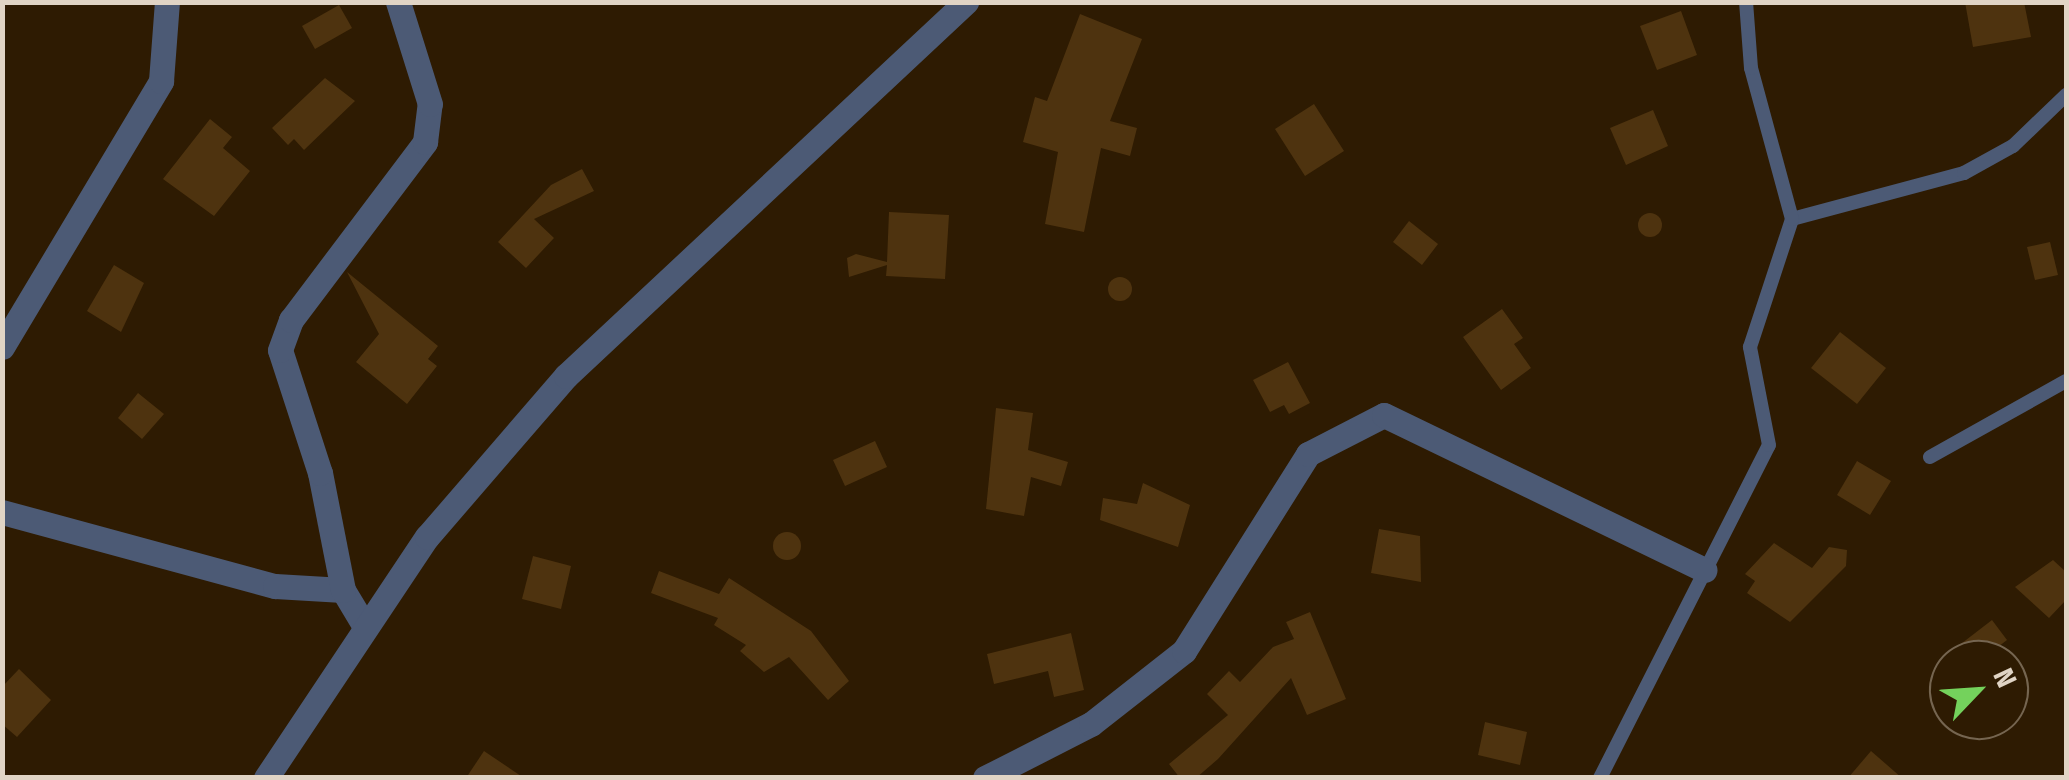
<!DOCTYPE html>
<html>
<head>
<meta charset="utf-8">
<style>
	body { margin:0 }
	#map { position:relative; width:2069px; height:780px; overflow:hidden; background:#2e1b02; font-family:"Fira Sans Condensed",sans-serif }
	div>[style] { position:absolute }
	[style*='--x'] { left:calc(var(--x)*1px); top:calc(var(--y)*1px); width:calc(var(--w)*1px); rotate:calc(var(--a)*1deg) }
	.building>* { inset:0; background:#4e330f }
	.round { border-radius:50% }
	.lane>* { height:14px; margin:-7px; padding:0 7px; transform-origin:7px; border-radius:7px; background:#4c5a75 }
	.street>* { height:25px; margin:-12.5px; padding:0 12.5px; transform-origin:12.5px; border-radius:12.5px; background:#4c5a75 }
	span { translate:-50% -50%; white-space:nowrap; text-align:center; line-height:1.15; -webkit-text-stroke:8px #2e1b02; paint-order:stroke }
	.frame { position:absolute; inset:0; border:5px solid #e0d4c5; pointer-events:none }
	.north { position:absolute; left:1929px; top:640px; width:100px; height:100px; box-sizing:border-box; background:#2e1b02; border:2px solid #756550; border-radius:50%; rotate:65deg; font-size:28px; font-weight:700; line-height:40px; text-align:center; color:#e0d4c5 }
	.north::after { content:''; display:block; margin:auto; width:35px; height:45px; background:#74d25c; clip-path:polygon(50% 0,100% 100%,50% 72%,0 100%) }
</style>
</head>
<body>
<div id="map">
	<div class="building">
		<div style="clip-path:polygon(1965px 2px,2024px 2px,2031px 37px,1973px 47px)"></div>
		<div style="clip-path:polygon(339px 5px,352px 28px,315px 49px,302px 26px)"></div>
		<div style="clip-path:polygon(1681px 11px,1697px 55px,1657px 70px,1640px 26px)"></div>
		<div style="clip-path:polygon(1080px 14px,1142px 39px,1110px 121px,1137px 128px,1130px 156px,1101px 148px,1084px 232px,1045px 224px,1058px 152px,1023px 142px,1035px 97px,1047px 101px)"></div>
		<div style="clip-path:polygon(325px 78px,355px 101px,304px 150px,294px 139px,288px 145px,272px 128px)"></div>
		<div style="clip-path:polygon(1314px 104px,1344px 151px,1305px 176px,1275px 129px)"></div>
		<div style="clip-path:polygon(1653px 110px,1668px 146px,1626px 165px,1610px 128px)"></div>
		<div style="clip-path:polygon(210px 119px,232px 137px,223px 148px,250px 171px,214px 216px,163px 179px)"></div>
		<div style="clip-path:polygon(582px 169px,594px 191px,534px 219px,554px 238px,526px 268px,498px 242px,551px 185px)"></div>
		<div style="clip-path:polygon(889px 212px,949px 215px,945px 279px,886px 276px,887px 265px,849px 277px,847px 258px,856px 254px,887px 262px)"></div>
		<div class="round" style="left:1638px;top:213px;width:24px;height:24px"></div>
		<div style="clip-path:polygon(1409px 221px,1438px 244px,1422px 265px,1393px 242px)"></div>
		<div style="clip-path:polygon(2050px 242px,2058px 275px,2035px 280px,2027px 247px)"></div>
		<div style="clip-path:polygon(114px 265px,144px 283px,121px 332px,87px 311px)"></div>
		<div style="clip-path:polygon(347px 272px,438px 346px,428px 359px,437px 366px,407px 404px,356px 362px,379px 334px)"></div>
		<div class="round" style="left:1108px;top:277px;width:24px;height:24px"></div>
		<div style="clip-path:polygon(1502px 309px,1523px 338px,1514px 344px,1531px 368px,1501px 390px,1463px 337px)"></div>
		<div style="clip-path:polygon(1840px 332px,1886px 368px,1857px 404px,1811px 368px)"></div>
		<div style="clip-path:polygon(1288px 362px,1310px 403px,1289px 414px,1284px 405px,1270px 412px,1253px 380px)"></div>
		<div style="clip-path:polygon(138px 393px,164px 414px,142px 439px,118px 418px)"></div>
		<div style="clip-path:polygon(996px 408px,1033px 413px,1028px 450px,1068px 462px,1061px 486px,1031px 477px,1024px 516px,986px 509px)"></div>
		<div style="clip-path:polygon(875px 441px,887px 467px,845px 486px,833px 460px)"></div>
		<div style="clip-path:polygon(1857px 461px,1891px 481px,1870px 515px,1837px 495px)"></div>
		<div style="clip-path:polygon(1143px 483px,1190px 505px,1178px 547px,1100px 520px,1103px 498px,1137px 504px)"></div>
		<div style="clip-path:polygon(1379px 529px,1420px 536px,1421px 582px,1371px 573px)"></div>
		<div class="round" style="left:773px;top:532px;width:28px;height:28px"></div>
		<div style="clip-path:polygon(1774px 543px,1812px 568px,1829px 547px,1847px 550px,1846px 566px,1790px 622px,1747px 593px,1755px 581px,1745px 574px)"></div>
		<div style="clip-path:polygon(533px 556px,571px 566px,561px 609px,522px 599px)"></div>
		<div style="clip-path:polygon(2053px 560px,2066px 572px,2066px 600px,2049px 618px,2015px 587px)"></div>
		<div style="clip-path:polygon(659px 571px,719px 594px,729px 578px,811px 631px,849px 681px,828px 700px,789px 657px,764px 672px,740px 651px,746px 645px,714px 625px,718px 618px,651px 593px)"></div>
		<div style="clip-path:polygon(1310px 612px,1346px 699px,1307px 715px,1291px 678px,1218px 759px,1196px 778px,1180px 778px,1169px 764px,1228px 715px,1207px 694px,1229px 671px,1240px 682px,1273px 647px,1294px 639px,1286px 622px)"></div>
		<div style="clip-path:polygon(1992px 620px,2007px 640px,1981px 660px,1940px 660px)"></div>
		<div style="clip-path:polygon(1071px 633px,1084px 690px,1054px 697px,1048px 671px,994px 684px,987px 654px)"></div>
		<div style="clip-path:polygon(19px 669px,51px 700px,17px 737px,2px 724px,2px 687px)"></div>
		<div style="clip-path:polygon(1485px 722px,1527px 732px,1520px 765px,1478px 755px)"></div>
		<div style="clip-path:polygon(484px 751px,524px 778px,466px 778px)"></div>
		<div style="clip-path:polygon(1871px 751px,1902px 778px,1848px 778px)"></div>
	</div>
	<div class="lane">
		<div style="--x:1792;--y:219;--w:178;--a:-15"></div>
		<div style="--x:1964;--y:173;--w:56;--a:-28.9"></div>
		<div style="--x:2013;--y:146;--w:74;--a:-43.9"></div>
		<div style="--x:1930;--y:457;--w:156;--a:-29.2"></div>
		<div style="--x:1600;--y:778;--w:373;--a:-63.1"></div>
		<div style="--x:1769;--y:445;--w:100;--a:-101"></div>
		<div style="--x:1750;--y:347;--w:135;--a:-71.8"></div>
		<div style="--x:1792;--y:219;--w:156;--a:-105.2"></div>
		<div style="--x:1751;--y:68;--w:66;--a:-94.3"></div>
	</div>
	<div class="street">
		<div style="--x:2;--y:347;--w:310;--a:-59.1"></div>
		<div style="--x:161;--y:81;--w:79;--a:-85.7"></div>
		<div style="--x:2;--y:512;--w:283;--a:15.2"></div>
		<div style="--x:275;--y:586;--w:68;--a:3.4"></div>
		<div style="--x:364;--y:625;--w:41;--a:-121"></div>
		<div style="--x:343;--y:590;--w:119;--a:-101.1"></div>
		<div style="--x:320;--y:473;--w:129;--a:-108"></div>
		<div style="--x:280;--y:350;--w:32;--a:-70"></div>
		<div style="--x:291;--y:320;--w:223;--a:-53"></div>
		<div style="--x:425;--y:142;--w:38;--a:-83"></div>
		<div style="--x:430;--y:104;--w:107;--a:-107.4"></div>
		<div style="--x:266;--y:778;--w:290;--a:-56.3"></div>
		<div style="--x:427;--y:537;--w:213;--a:-49.2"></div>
		<div style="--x:566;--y:376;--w:548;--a:-43.08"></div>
		<div style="--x:985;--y:778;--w:119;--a:-27"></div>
		<div style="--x:1091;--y:724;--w:118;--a:-38.1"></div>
		<div style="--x:1184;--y:651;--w:233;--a:-57.8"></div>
		<div style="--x:1308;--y:454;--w:85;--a:-27.2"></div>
		<div style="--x:1384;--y:415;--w:356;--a:25.8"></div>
	</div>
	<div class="frame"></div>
	<div class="north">N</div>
</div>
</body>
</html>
